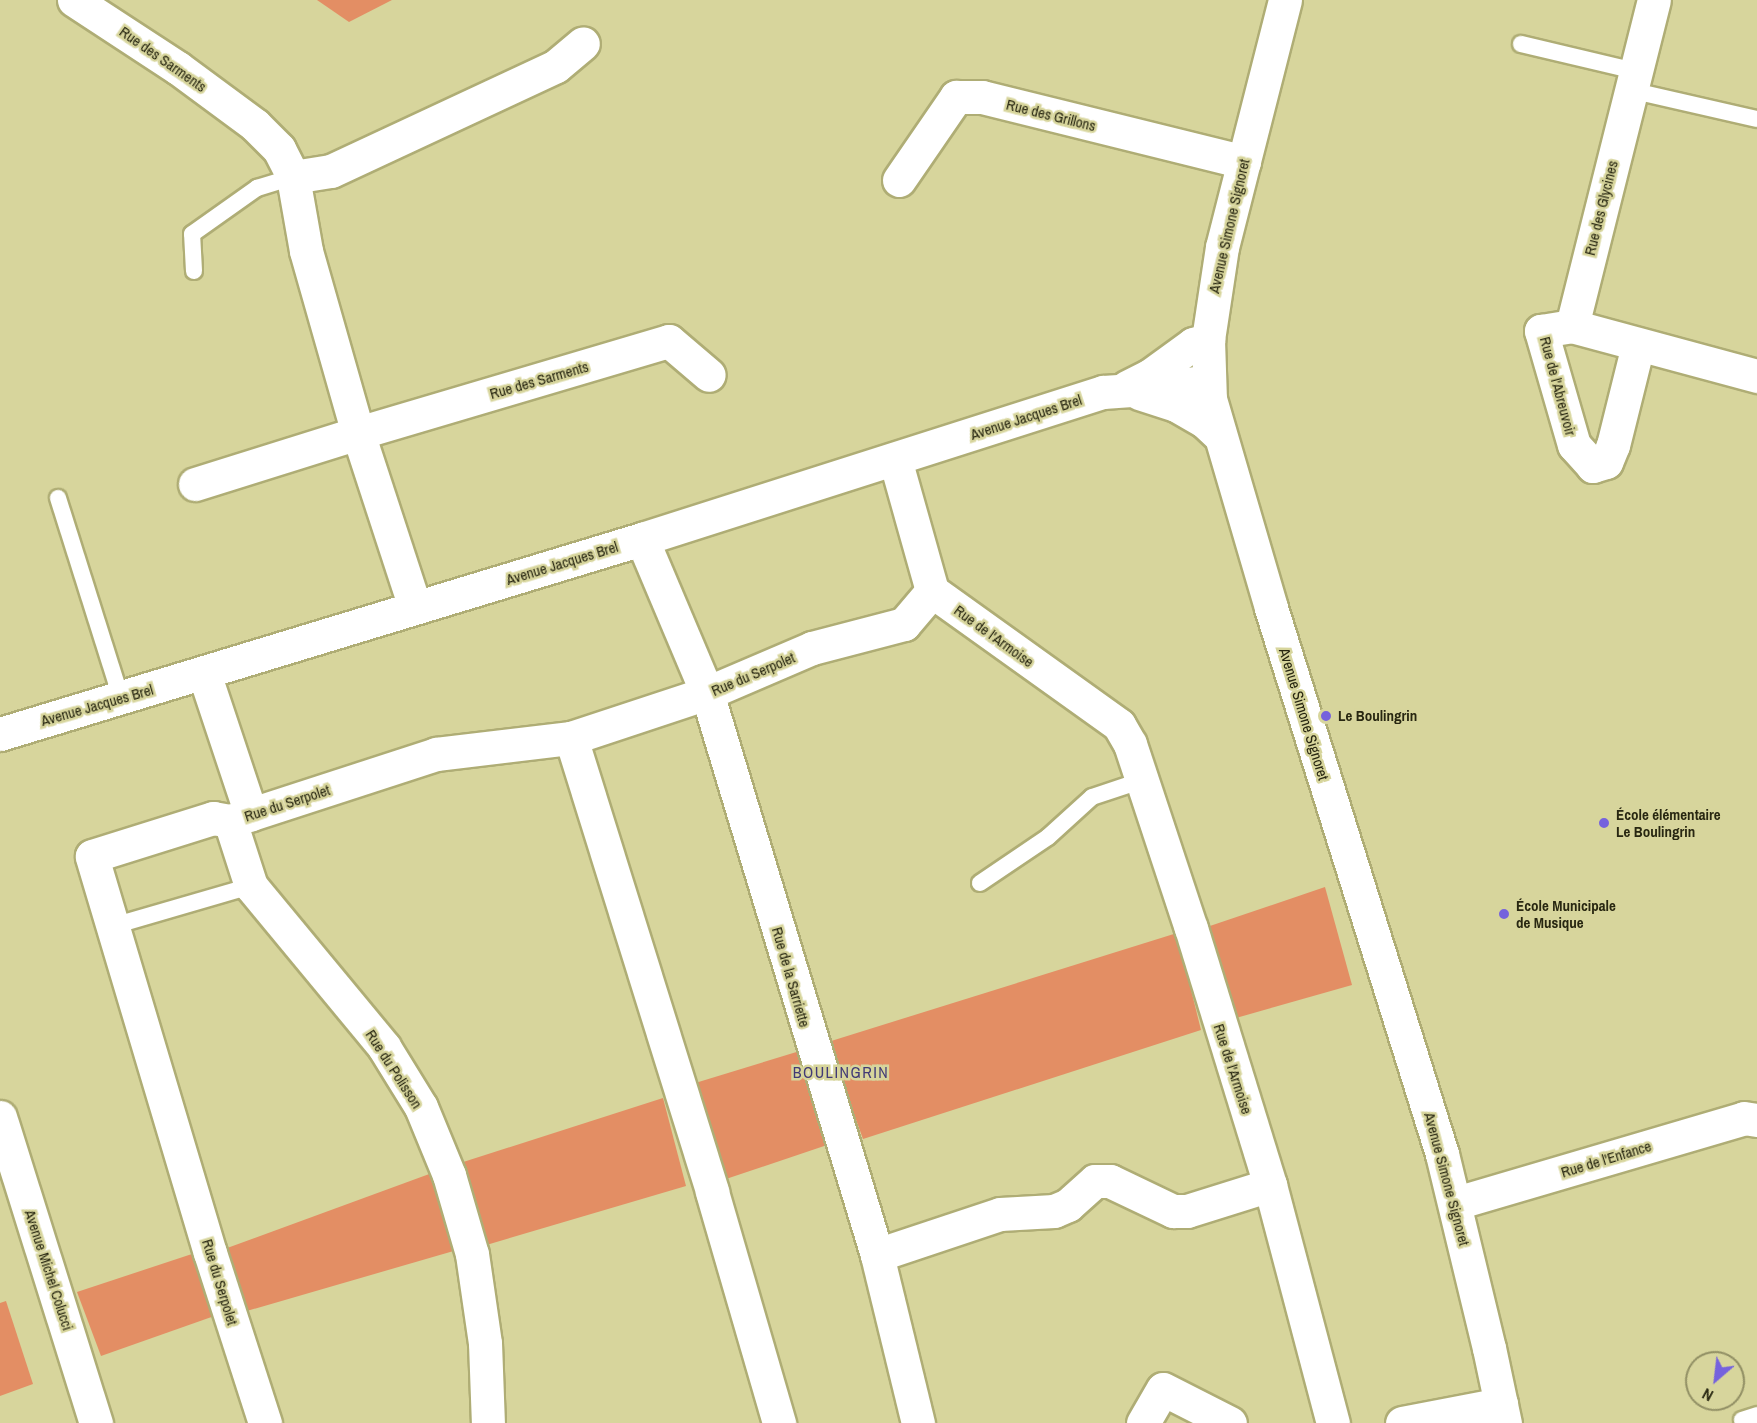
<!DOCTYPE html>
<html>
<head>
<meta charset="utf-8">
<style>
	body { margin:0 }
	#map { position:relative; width:1757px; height:1423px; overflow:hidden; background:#d7d59c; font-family:"Archivo Narrow",sans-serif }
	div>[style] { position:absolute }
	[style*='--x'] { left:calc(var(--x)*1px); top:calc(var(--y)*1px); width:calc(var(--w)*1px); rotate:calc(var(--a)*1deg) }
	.green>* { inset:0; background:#e38e64 }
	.roads { filter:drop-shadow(2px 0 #afad75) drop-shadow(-2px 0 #afad75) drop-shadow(0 2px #afad75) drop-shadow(0 -2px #afad75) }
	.service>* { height:16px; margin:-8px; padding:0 8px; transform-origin:8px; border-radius:8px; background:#fff }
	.minor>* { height:33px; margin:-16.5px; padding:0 16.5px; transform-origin:16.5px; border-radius:16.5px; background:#fff }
	.dots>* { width:16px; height:16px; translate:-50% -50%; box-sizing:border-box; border:3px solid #d7d59c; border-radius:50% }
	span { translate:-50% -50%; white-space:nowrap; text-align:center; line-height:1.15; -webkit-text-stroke:5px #d7d59c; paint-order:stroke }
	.street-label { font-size:15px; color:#282711 }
	.poi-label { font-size:15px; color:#282711; font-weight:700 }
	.left { translate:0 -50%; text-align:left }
	.neighbourhood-label { font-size:16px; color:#413a76; letter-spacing:1.5px }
	.north { position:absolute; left:1685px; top:1351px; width:60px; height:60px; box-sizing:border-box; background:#d7d59c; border:2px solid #918f64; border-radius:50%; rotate:208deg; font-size:16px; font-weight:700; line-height:24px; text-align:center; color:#282711 }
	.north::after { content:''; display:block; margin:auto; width:21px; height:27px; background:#7562dd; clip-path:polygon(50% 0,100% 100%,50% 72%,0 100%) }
</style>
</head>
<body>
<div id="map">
	<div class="green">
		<div style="clip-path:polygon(317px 0,392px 0,349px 22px)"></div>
		<div style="clip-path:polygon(1325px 887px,1352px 985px,1229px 1020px,1201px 929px)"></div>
		<div style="clip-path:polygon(1177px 933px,1201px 1030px,863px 1139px,828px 1042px)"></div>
		<div style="clip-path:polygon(803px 1050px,833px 1143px,726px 1179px,692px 1084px)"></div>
		<div style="clip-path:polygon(663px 1098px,686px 1186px,483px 1246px,457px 1164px)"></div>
		<div style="clip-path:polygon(432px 1173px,457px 1250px,240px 1313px,219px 1251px)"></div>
		<div style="clip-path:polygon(201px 1251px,220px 1314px,101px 1356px,77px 1292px)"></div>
		<div style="clip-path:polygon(6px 1301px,33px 1384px,0 1396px,0 1303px)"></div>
	</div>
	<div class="roads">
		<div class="service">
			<div style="--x:1521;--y:44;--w:117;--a:13.3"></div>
			<div style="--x:1630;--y:90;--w:130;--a:12.9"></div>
			<div style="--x:194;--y:271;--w:37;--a:-93"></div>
			<div style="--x:192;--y:234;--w:80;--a:-35.3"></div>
			<div style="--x:257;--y:188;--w:38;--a:-17"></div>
			<div style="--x:58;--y:498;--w:210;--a:72.5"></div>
			<div style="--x:980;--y:883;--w:82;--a:-34.1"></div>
			<div style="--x:1048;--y:837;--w:59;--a:-42.3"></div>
			<div style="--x:1092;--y:797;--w:51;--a:-18.4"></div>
			<div style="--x:113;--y:926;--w:144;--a:-16.2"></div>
			<div style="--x:1742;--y:1420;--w:16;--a:-18"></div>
		</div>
		<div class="minor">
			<div style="--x:74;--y:0;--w:124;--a:33.2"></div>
			<div style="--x:178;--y:68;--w:96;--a:36.5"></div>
			<div style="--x:255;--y:125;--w:34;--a:45"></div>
			<div style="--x:279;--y:149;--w:31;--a:63"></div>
			<div style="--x:293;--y:177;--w:38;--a:-9"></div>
			<div style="--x:331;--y:171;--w:248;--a:-25"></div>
			<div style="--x:556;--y:66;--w:35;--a:-40"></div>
			<div style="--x:1285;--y:0;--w:255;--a:104.3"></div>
			<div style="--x:1222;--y:247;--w:94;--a:98.6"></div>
			<div style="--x:1208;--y:340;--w:59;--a:88.1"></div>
			<div style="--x:1210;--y:399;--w:218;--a:73.7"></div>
			<div style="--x:1271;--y:608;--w:572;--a:72.61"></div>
			<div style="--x:1442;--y:1154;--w:200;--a:76.4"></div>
			<div style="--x:1489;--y:1348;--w:77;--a:78"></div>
			<div style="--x:293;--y:177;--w:75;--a:80"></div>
			<div style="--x:306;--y:251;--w:189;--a:74.1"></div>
			<div style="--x:358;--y:433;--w:183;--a:71.9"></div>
			<div style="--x:899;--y:180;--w:101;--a:-55.5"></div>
			<div style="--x:956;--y:97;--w:26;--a:0"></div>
			<div style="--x:982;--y:97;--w:270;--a:13.9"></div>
			<div style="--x:1572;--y:326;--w:336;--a:-75.9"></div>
			<div style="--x:1638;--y:345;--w:103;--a:104"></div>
			<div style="--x:1613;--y:445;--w:18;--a:112"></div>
			<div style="--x:1606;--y:462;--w:14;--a:163"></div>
			<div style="--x:1593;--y:466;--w:28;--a:-132"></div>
			<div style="--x:1574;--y:445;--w:119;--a:-106.1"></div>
			<div style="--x:1541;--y:331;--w:31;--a:-9"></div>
			<div style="--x:1572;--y:326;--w:192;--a:15.1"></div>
			<div style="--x:1127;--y:387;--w:25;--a:-27"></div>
			<div style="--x:1149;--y:376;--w:54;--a:-36"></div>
			<div style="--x:1193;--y:344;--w:16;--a:-15"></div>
			<div style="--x:1139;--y:393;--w:39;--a:18"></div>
			<div style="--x:1176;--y:405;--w:32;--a:30"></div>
			<div style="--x:1204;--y:421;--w:19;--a:43"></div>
			<div style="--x:895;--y:459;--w:137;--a:74.3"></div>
			<div style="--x:932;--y:591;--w:230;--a:35.6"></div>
			<div style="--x:1119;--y:725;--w:22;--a:60"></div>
			<div style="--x:1130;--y:744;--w:194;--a:71.7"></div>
			<div style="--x:1191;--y:928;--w:269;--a:72.9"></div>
			<div style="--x:1270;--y:1185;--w:246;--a:75.2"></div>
			<div style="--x:195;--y:484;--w:171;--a:-17.4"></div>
			<div style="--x:358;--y:433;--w:324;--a:-16.5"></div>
			<div style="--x:669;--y:341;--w:52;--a:40.4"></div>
			<div style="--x:642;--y:539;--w:167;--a:67.1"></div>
			<div style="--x:707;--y:693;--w:587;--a:73.17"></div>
			<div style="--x:877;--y:1255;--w:173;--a:76.3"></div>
			<div style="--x:204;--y:673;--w:149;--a:71.6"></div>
			<div style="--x:0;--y:734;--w:671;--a:-16.9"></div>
			<div style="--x:642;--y:539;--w:484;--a:-17.7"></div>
			<div style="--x:1103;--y:392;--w:61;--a:-3.8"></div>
			<div style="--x:1164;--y:388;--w:45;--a:-9"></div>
			<div style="--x:571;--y:738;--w:475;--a:72.7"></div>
			<div style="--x:712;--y:1192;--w:241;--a:73.8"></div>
			<div style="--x:230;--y:821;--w:68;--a:72.1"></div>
			<div style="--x:251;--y:886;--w:209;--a:50.4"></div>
			<div style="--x:384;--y:1047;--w:70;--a:58.3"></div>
			<div style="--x:421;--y:1107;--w:74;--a:67.6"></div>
			<div style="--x:449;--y:1175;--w:82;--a:73.8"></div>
			<div style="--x:472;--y:1254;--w:90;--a:81.7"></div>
			<div style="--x:485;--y:1343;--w:80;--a:87.9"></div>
			<div style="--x:0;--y:1117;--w:321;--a:72.6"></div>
			<div style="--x:1456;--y:1203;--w:300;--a:-16.4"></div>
			<div style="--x:1744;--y:1118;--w:13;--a:9"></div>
			<div style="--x:877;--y:1255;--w:130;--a:-18.4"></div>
			<div style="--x:1000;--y:1214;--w:54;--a:-3.2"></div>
			<div style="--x:1054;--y:1211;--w:15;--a:-23"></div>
			<div style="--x:1068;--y:1205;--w:36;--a:-42"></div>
			<div style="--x:1095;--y:1181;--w:15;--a:0"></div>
			<div style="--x:1110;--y:1181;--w:70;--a:25.5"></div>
			<div style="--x:1173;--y:1211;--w:14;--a:0"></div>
			<div style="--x:1187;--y:1211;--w:87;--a:-17.4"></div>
			<div style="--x:265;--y:1423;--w:179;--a:-107.9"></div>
			<div style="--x:210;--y:1253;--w:414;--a:-106.6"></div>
			<div style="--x:92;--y:856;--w:127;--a:-17.4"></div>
			<div style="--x:213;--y:818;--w:17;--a:10"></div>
			<div style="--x:230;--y:821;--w:217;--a:-18"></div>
			<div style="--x:436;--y:754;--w:136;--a:-6.8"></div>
			<div style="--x:571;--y:738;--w:143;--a:-18.3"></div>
			<div style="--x:707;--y:693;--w:114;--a:-23.2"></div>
			<div style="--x:812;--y:648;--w:95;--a:-14.6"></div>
			<div style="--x:904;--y:624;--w:43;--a:-49.7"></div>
			<div style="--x:1143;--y:1423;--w:39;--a:-60"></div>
			<div style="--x:1163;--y:1389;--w:75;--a:26.9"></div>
			<div style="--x:1402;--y:1423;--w:101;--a:-10.9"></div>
		</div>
	</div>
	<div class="dots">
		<div style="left:1326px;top:716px;background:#7562dd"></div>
		<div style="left:1604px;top:823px;background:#7562dd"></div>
		<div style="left:1504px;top:914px;background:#7562dd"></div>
	</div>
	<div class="street-label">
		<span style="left:163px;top:59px;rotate:35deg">Rue des Sarments</span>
		<span style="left:1051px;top:115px;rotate:14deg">Rue des Grillons</span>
		<span style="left:1601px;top:208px;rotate:-76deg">Rue des Glycines</span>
		<span style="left:1229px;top:226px;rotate:-77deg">Avenue Simone Signoret</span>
		<span style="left:539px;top:380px;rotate:-16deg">Rue des Sarments</span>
		<span style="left:1558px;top:386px;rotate:75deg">Rue de l'Abreuvoir</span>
		<span style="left:1026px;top:417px;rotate:-18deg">Avenue Jacques Brel</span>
		<span style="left:562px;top:563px;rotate:-17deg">Avenue Jacques Brel</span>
		<span style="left:994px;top:636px;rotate:36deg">Rue de l'Armoise</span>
		<span style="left:753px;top:674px;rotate:-23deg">Rue du Serpolet</span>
		<span style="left:97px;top:705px;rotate:-16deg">Avenue Jacques Brel</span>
		<span style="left:1304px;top:714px;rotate:73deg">Avenue Simone Signoret</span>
		<span style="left:287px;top:803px;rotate:-18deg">Rue du Serpolet</span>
		<span style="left:791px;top:977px;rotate:74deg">Rue de la Sarriette</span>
		<span style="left:394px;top:1069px;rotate:57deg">Rue du Polisson</span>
		<span style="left:1233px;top:1069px;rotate:72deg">Rue de l'Armoise</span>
		<span style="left:1606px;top:1159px;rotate:-17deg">Rue de l'Enfance</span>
		<span style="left:1447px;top:1179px;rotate:75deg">Avenue Simone Signoret</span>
		<span style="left:49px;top:1270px;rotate:72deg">Avenue Michel Colucci</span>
		<span style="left:220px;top:1282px;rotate:73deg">Rue du Serpolet</span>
	</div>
	<div class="poi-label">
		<span class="left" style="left:1338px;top:716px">Le Boulingrin</span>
		<span class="left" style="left:1616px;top:823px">École élémentaire<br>Le Boulingrin</span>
		<span class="left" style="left:1516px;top:914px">École Municipale<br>de Musique</span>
	</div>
	<div class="neighbourhood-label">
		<span style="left:841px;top:1072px">BOULINGRIN</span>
	</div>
	<div class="north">N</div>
</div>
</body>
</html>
